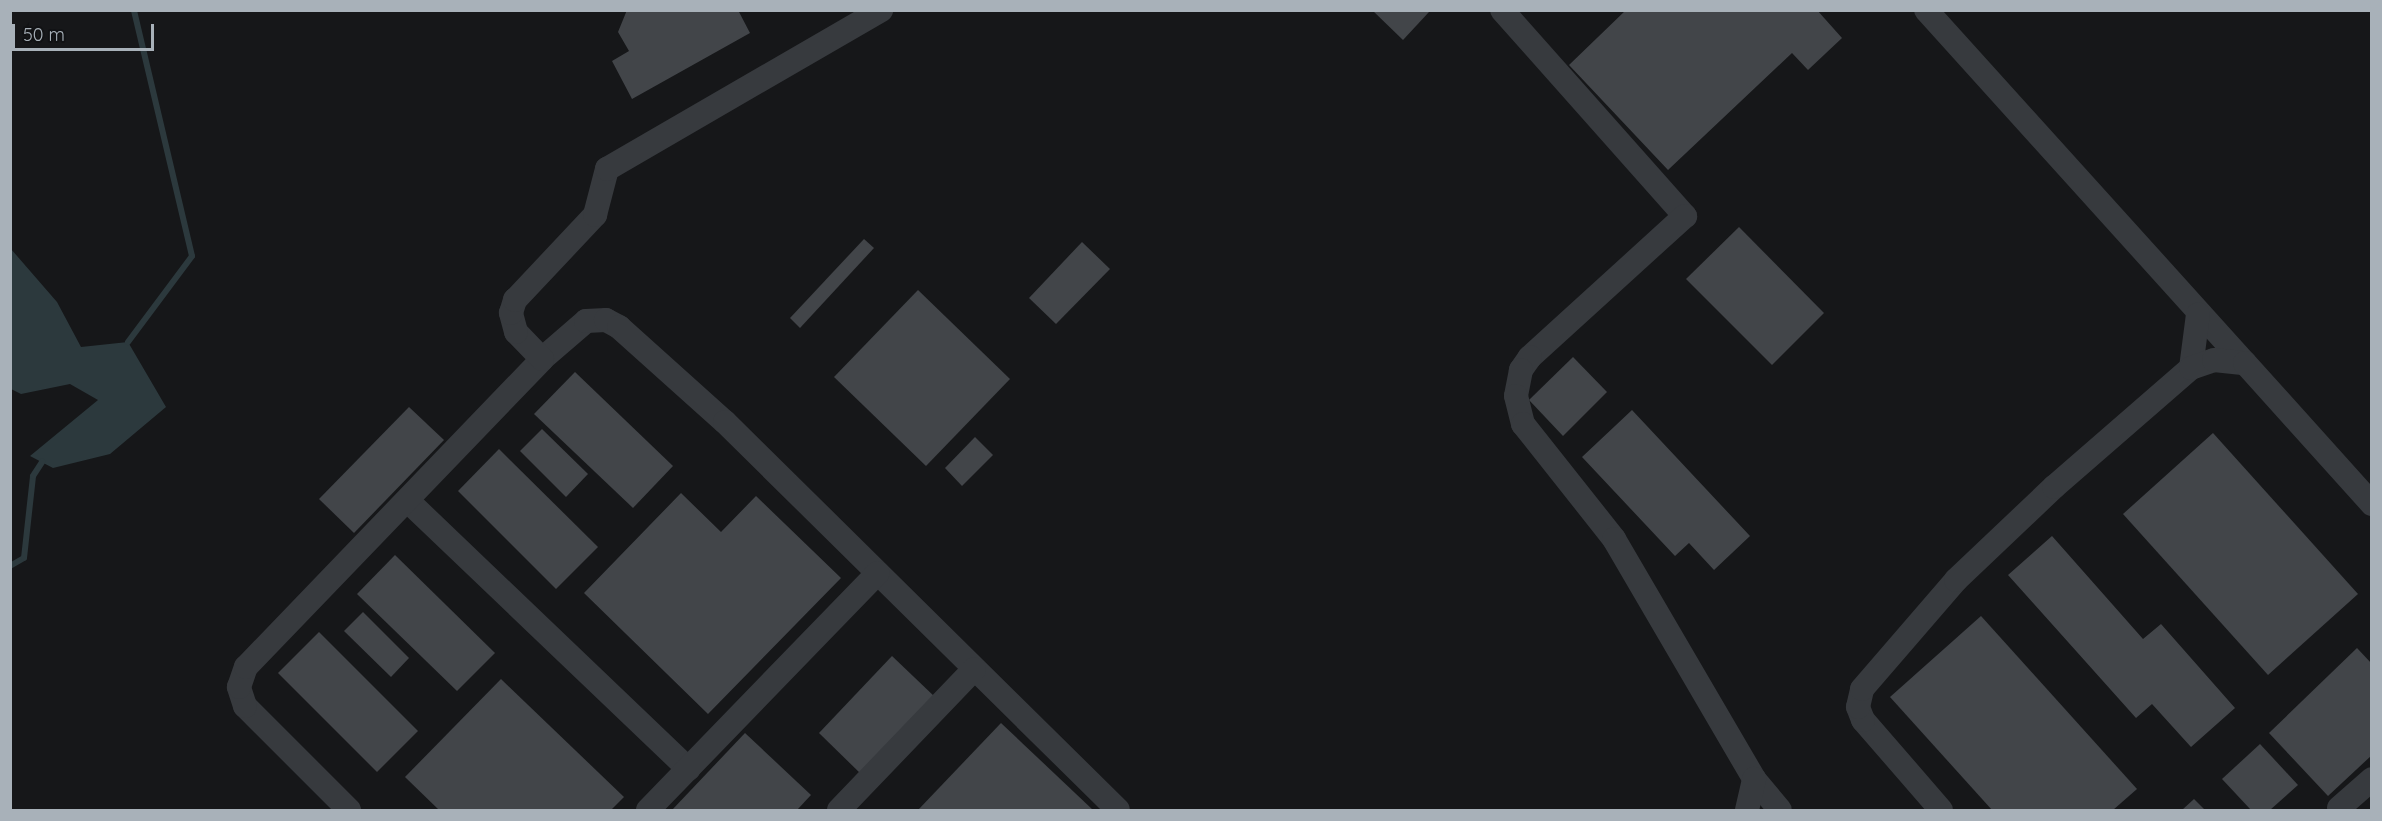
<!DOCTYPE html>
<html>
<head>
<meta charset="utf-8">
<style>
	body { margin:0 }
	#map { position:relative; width:2382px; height:821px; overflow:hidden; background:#161719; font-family:Quicksand,sans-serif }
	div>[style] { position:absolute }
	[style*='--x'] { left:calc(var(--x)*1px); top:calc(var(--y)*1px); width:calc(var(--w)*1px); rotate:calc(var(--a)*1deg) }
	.water>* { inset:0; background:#2c393d }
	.stream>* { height:6px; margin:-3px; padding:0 3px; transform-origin:3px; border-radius:3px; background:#2c393d }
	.building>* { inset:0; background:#424549 }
	.minor>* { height:24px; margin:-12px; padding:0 12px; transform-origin:12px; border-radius:12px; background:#373a3e }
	span { translate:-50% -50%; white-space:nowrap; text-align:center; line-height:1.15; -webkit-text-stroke:5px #111214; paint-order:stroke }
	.frame { position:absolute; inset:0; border:12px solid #a8b1b9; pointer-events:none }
	.scale { position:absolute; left:12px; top:24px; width:142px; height:27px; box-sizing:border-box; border:3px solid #a8b1b9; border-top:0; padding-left:8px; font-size:18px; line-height:21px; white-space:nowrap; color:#a8b1b9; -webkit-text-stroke:4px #111214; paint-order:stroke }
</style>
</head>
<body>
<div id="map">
	<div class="water">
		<div style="clip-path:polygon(11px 249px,57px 302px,81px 347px,128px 342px,166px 407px,110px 454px,53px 468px,30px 456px,98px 400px,70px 384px,21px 394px,11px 389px)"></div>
	</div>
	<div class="stream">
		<div style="--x:128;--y:342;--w:107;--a:-53.3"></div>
		<div style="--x:192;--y:256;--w:253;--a:-103.3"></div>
		<div style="--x:10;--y:566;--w:16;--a:-30"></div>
		<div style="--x:24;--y:558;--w:82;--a:-83.7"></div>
		<div style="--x:33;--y:476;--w:17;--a:-57"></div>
	</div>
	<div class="building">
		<div style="clip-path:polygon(627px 10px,738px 10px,750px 33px,632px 99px,612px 61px,629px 51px,618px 32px)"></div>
		<div style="clip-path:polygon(1372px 10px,1427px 10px,1429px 12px,1403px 40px)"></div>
		<div style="clip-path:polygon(1626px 10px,1817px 10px,1842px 38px,1808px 70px,1792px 53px,1668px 170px,1569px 65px)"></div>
		<div style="clip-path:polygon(1739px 227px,1824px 313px,1772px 365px,1686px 279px)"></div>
		<div style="clip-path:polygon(864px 239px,874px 248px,800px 328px,790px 318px)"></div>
		<div style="clip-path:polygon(1082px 242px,1110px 269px,1056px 324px,1029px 298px)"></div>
		<div style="clip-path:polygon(918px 290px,1010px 379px,926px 466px,834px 377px)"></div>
		<div style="clip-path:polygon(1573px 357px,1607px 392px,1563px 436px,1529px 400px)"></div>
		<div style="clip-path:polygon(575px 372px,673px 466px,633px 508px,534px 414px)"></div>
		<div style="clip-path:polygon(409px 407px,444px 440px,354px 533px,319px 499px)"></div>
		<div style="clip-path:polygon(1632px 410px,1750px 536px,1714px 570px,1689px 543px,1675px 556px,1582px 457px)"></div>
		<div style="clip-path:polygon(542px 429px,588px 474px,566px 497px,520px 451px)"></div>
		<div style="clip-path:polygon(2213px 433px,2358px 594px,2268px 675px,2123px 514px)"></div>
		<div style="clip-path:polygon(975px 437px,993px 455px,962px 486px,945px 468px)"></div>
		<div style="clip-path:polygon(499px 449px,598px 547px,556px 589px,458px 491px)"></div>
		<div style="clip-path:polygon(681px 493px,721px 532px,756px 496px,841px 578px,708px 714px,584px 593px)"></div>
		<div style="clip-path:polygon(2052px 536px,2143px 639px,2161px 624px,2235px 708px,2191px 747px,2152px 704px,2136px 718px,2008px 575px)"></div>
		<div style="clip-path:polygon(395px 555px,495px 653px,457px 691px,357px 594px)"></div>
		<div style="clip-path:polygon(363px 612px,409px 658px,391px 677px,344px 631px)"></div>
		<div style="clip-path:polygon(1981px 616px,2137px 789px,2113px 810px,1992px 810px,1890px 697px)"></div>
		<div style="clip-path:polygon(319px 632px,418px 731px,377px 772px,278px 673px)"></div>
		<div style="clip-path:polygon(2357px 648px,2372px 664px,2372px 755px,2328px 796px,2269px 733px)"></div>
		<div style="clip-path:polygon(892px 656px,936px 698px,862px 775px,819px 733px)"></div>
		<div style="clip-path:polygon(501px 679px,624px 797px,611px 810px,439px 810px,405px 777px)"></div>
		<div style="clip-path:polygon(1001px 723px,1093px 810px,918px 810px)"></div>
		<div style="clip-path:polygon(745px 733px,811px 795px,797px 810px,672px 810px)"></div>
		<div style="clip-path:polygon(2260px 744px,2298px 785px,2270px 810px,2251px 810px,2222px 779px)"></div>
		<div style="clip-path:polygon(2194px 799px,2205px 810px,2182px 810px)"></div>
	</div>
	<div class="minor">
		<div style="--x:1502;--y:10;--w:276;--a:48.4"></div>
		<div style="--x:1685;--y:216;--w:210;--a:137.7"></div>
		<div style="--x:1530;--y:357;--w:16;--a:125"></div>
		<div style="--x:1521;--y:370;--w:26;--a:101"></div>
		<div style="--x:1516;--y:396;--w:29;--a:76"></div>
		<div style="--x:1523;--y:424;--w:147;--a:51.6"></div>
		<div style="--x:1614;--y:539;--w:278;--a:59.7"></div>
		<div style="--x:1754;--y:779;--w:40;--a:50"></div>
		<div style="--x:1926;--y:10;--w:476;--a:47.9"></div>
		<div style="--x:542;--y:359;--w:58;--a:-40.8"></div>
		<div style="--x:586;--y:321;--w:20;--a:-3"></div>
		<div style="--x:606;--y:320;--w:15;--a:28"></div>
		<div style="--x:619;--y:327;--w:142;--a:41.9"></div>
		<div style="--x:725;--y:422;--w:552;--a:44.63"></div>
		<div style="--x:2191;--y:368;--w:54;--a:-82.6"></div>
		<div style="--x:408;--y:501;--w:388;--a:43.7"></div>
		<div style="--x:2339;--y:808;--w:44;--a:-41.3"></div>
		<div style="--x:349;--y:810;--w:147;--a:-135"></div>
		<div style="--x:245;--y:706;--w:20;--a:-108"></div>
		<div style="--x:239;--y:687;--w:21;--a:-71"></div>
		<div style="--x:246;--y:667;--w:427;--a:-46.1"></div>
		<div style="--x:542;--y:359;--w:37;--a:-134"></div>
		<div style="--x:516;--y:332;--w:20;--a:-105"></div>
		<div style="--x:511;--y:313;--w:14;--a:-73"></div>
		<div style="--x:515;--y:300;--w:117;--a:-46.7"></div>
		<div style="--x:595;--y:215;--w:48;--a:-75.4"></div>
		<div style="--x:607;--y:169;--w:317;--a:-30.1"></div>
		<div style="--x:648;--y:810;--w:330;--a:-45.9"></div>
		<div style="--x:839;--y:810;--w:195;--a:-46.2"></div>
		<div style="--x:1747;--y:810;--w:32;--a:-77"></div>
		<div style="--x:1941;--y:810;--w:119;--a:-130.9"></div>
		<div style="--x:1863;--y:720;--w:14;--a:-111"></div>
		<div style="--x:1858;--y:707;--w:18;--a:-77"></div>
		<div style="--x:1862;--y:689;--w:144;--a:-49.2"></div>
		<div style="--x:1956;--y:580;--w:135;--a:-43.5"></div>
		<div style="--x:2054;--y:487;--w:181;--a:-41"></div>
		<div style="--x:2191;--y:368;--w:24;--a:-19"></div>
		<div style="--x:2214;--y:360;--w:31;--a:6"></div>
		<div style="--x:2245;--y:363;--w:190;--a:48"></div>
	</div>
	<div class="frame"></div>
	<div class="scale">50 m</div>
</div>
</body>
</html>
